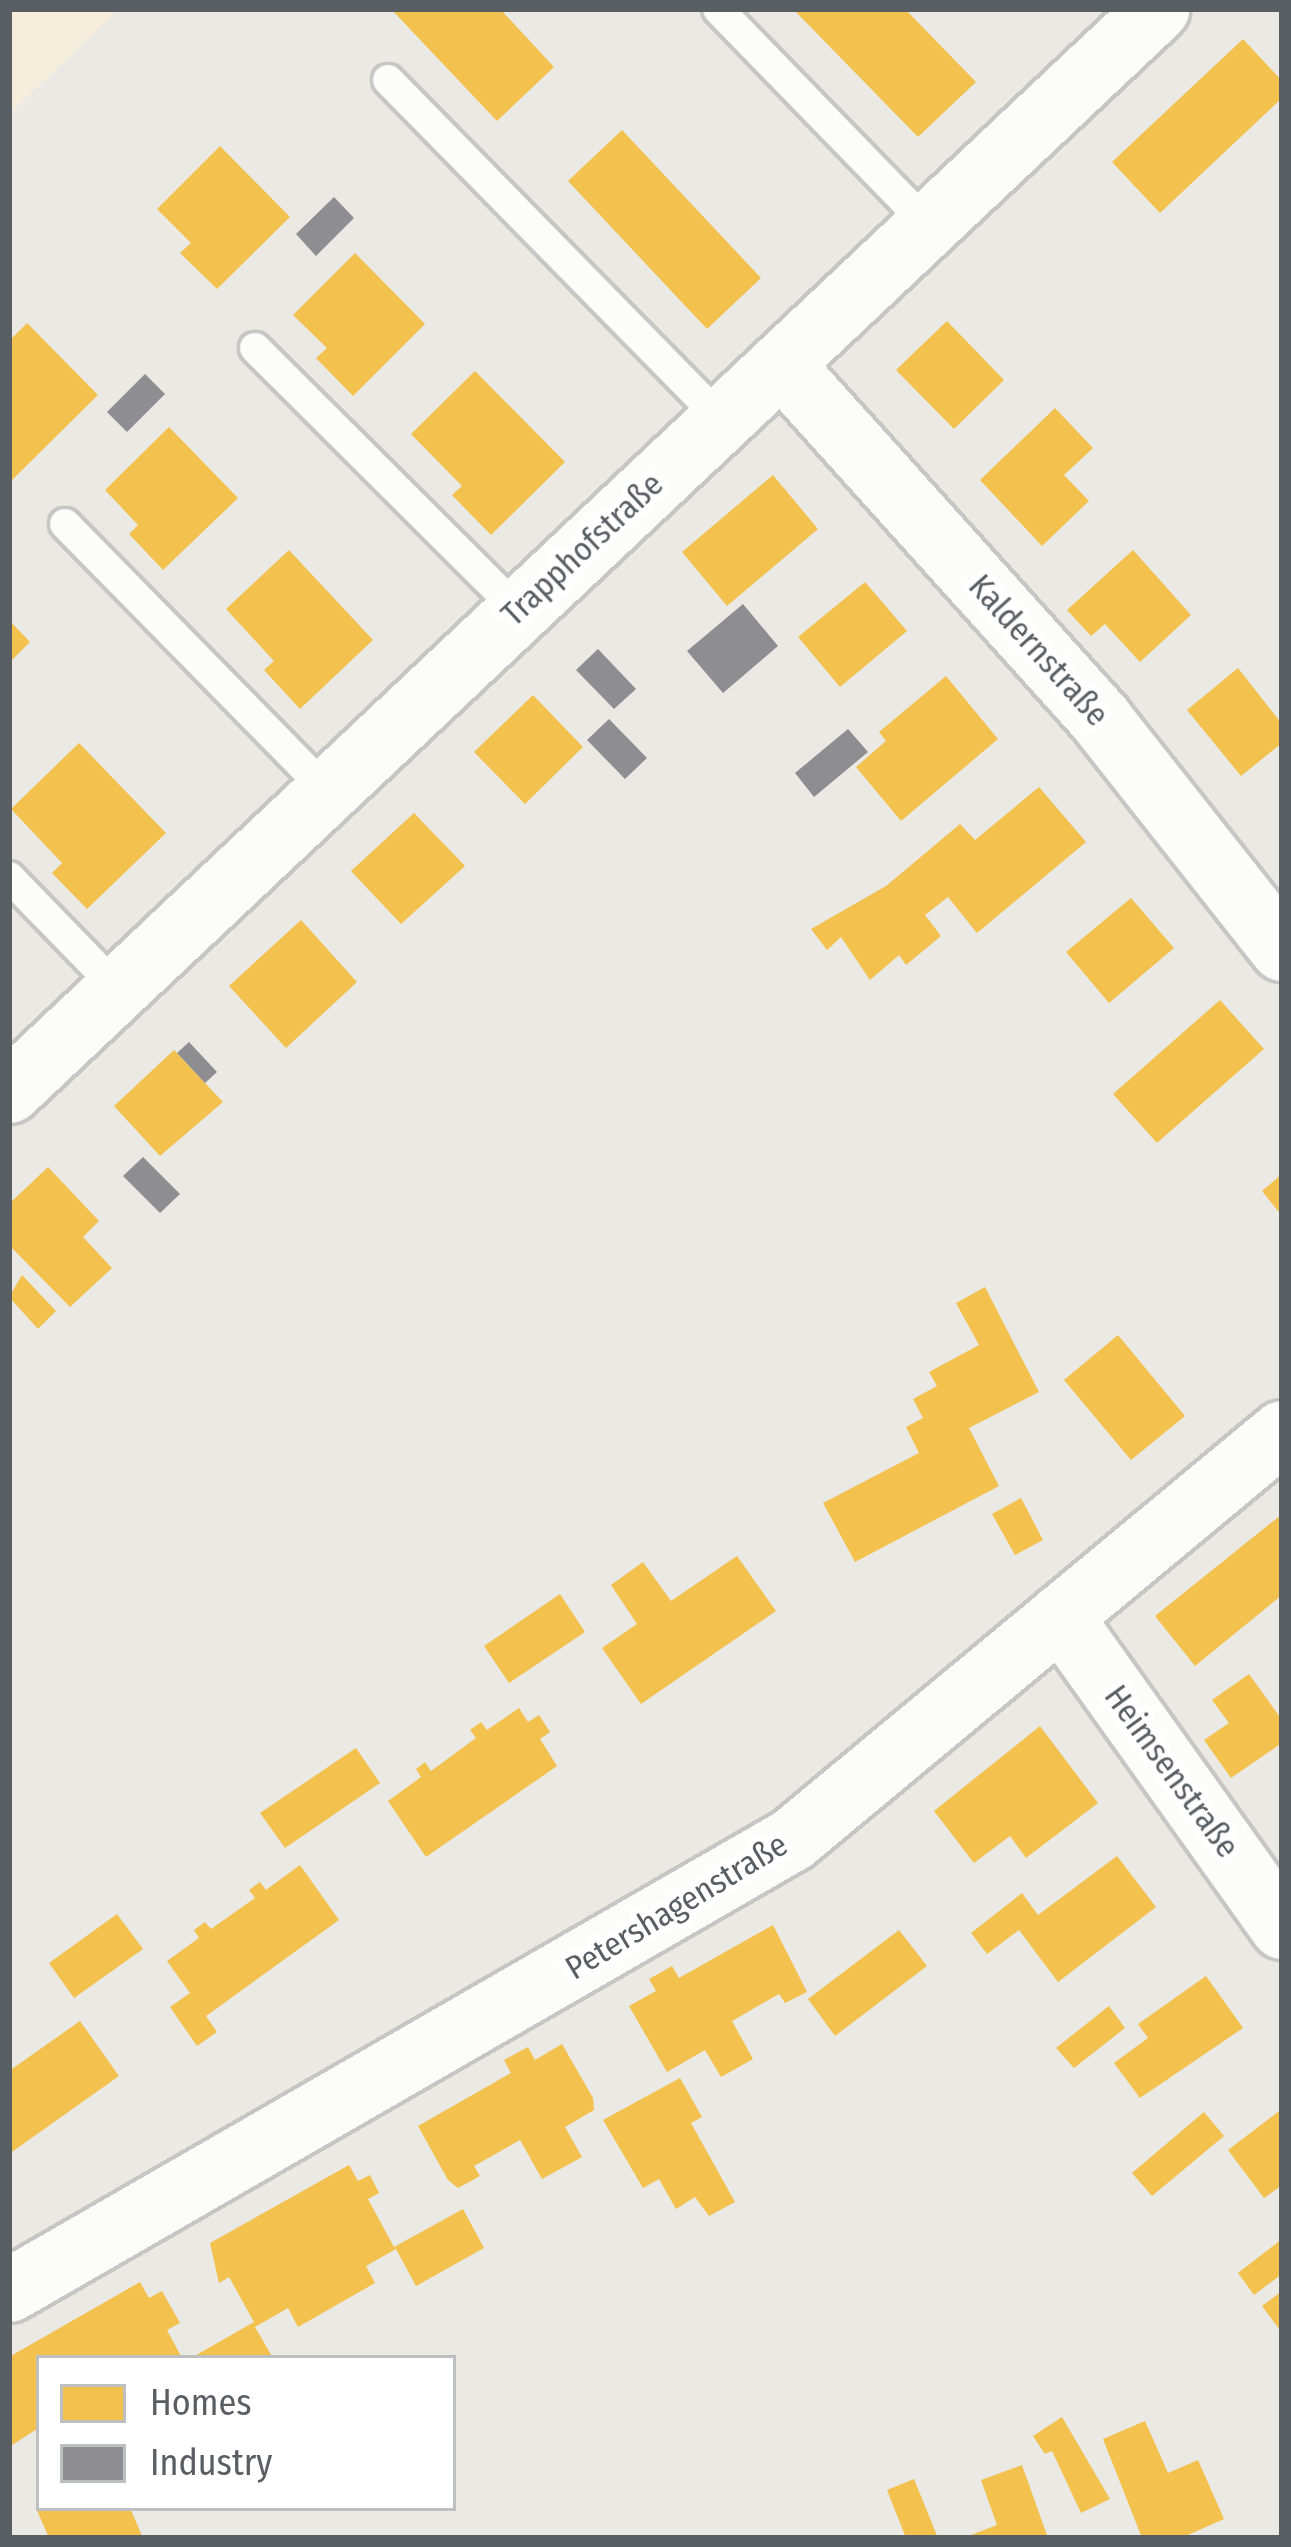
<!DOCTYPE html>
<html>
<head>
<meta charset="utf-8">
<style>
	body { margin:0 }
	#map { position:relative; width:1291px; height:2547px; overflow:hidden; background:#eae9e4; font-family:"Fira Sans Condensed",sans-serif }
	div>[style] { position:absolute }
	[style*='--x'] { left:calc(var(--x)*1px); top:calc(var(--y)*1px); width:calc(var(--w)*1px); rotate:calc(var(--a)*1deg) }
	.commercial>* { inset:0; background:#f6eddb }
	.homes>* { inset:0; background:#f2c14e }
	.industry>* { inset:0; background:#8d8d92 }
	.roads { filter:drop-shadow(3px 0 #c6c6c5) drop-shadow(-3px 0 #c6c6c5) drop-shadow(0 3px #c6c6c5) drop-shadow(0 -3px #c6c6c5) }
	.service>* { height:30px; margin:-15px; padding:0 15px; transform-origin:15px; border-radius:15px; background:#fcfcfb }
	.minor>* { height:63px; margin:-31.5px; padding:0 31.5px; transform-origin:31.5px; border-radius:31.5px; background:#fcfcfb }
	span { translate:-50% -50%; white-space:nowrap; text-align:center; line-height:1.15; -webkit-text-stroke:12px #fff; paint-order:stroke }
	.street-label { font-size:33px; color:#595e63 }
	.frame { position:absolute; inset:0; border:12px solid #595e63; pointer-events:none }
	.legend { position:absolute; left:36px; top:2355px; width:420px; height:156px; box-sizing:border-box; background:#fff; border:3px solid #bdbfc1; margin:0; padding:15px 21px; list-style:none; font-size:36px; color:#595e63 }
	.legend li { display:flex; align-items:center; gap:24px; height:60px }
	.legend b { width:60px; border:3px solid #bdbfc1 }
</style>
</head>
<body>
<div id="map">
	<div class="commercial">
		<div style="clip-path:polygon(9px 9px,119px 9px,9px 114px)"></div>
	</div>
	<div class="homes">
		<div style="clip-path:polygon(391px 9px,500px 9px,554px 67px,497px 121px)"></div>
		<div style="clip-path:polygon(793px 9px,905px 9px,976px 82px,918px 137px)"></div>
		<div style="clip-path:polygon(1243px 39px,1282px 81px,1282px 98px,1160px 213px,1112px 162px)"></div>
		<div style="clip-path:polygon(622px 130px,761px 278px,707px 329px,568px 181px)"></div>
		<div style="clip-path:polygon(220px 146px,290px 217px,217px 289px,180px 253px,191px 243px,157px 209px)"></div>
		<div style="clip-path:polygon(355px 253px,425px 324px,353px 396px,316px 358px,327px 348px,293px 315px)"></div>
		<div style="clip-path:polygon(947px 321px,1004px 380px,954px 429px,896px 370px)"></div>
		<div style="clip-path:polygon(27px 323px,98px 395px,9px 483px,9px 341px)"></div>
		<div style="clip-path:polygon(475px 371px,565px 462px,491px 535px,452px 495px,462px 486px,411px 434px)"></div>
		<div style="clip-path:polygon(1055px 408px,1093px 448px,1064px 475px,1089px 501px,1042px 546px,980px 480px)"></div>
		<div style="clip-path:polygon(169px 427px,238px 498px,163px 570px,129px 534px,138px 525px,105px 490px)"></div>
		<div style="clip-path:polygon(773px 475px,818px 529px,727px 606px,682px 552px)"></div>
		<div style="clip-path:polygon(289px 550px,373px 640px,300px 709px,264px 670px,274px 661px,226px 609px)"></div>
		<div style="clip-path:polygon(1133px 550px,1191px 615px,1140px 662px,1105px 624px,1091px 636px,1067px 610px)"></div>
		<div style="clip-path:polygon(865px 582px,907px 631px,840px 687px,798px 637px)"></div>
		<div style="clip-path:polygon(9px 620px,30px 642px,9px 663px)"></div>
		<div style="clip-path:polygon(1238px 668px,1282px 724px,1282px 743px,1241px 776px,1187px 710px)"></div>
		<div style="clip-path:polygon(946px 676px,998px 739px,901px 821px,856px 767px,886px 741px,879px 732px)"></div>
		<div style="clip-path:polygon(533px 695px,583px 747px,525px 804px,474px 752px)"></div>
		<div style="clip-path:polygon(79px 743px,166px 833px,87px 909px,52px 873px,62px 863px,11px 809px)"></div>
		<div style="clip-path:polygon(1039px 787px,1086px 842px,977px 933px,948px 897px,925px 915px,941px 936px,906px 965px,899px 955px,870px 980px,841px 937px,827px 950px,811px 929px,886px 886px,960px 824px,975px 840px)"></div>
		<div style="clip-path:polygon(414px 813px,465px 866px,401px 924px,351px 871px)"></div>
		<div style="clip-path:polygon(1131px 898px,1174px 948px,1109px 1003px,1066px 952px)"></div>
		<div style="clip-path:polygon(301px 920px,357px 982px,286px 1048px,229px 986px)"></div>
		<div style="clip-path:polygon(1220px 1000px,1264px 1049px,1157px 1143px,1113px 1094px)"></div>
		<div style="clip-path:polygon(174px 1050px,223px 1102px,160px 1156px,114px 1106px)"></div>
		<div style="clip-path:polygon(48px 1167px,99px 1221px,83px 1237px,112px 1268px,70px 1307px,9px 1245px,9px 1204px)"></div>
		<div style="clip-path:polygon(1282px 1174px,1282px 1216px,1262px 1191px)"></div>
		<div style="clip-path:polygon(22px 1275px,56px 1311px,38px 1329px,9px 1297px)"></div>
		<div style="clip-path:polygon(985px 1287px,1039px 1392px,969px 1428px,999px 1486px,855px 1562px,823px 1503px,919px 1453px,906px 1427px,923px 1418px,913px 1399px,937px 1386px,929px 1372px,979px 1345px,956px 1303px)"></div>
		<div style="clip-path:polygon(1118px 1335px,1185px 1416px,1131px 1460px,1064px 1380px)"></div>
		<div style="clip-path:polygon(1021px 1498px,1043px 1540px,1015px 1555px,992px 1514px)"></div>
		<div style="clip-path:polygon(1282px 1514px,1282px 1595px,1195px 1666px,1155px 1616px)"></div>
		<div style="clip-path:polygon(737px 1556px,776px 1611px,641px 1704px,602px 1648px,637px 1624px,611px 1585px,643px 1562px,671px 1601px)"></div>
		<div style="clip-path:polygon(560px 1594px,585px 1632px,509px 1683px,484px 1646px)"></div>
		<div style="clip-path:polygon(1249px 1674px,1282px 1720px,1282px 1743px,1231px 1778px,1204px 1740px,1229px 1723px,1212px 1700px)"></div>
		<div style="clip-path:polygon(519px 1708px,528px 1722px,539px 1715px,550px 1732px,540px 1739px,557px 1766px,426px 1857px,388px 1801px,421px 1777px,416px 1769px,425px 1762px,431px 1771px,476px 1738px,470px 1730px,481px 1722px,487px 1730px)"></div>
		<div style="clip-path:polygon(1040px 1726px,1098px 1803px,1026px 1858px,1010px 1836px,974px 1863px,934px 1811px)"></div>
		<div style="clip-path:polygon(356px 1748px,380px 1783px,285px 1848px,260px 1813px)"></div>
		<div style="clip-path:polygon(1117px 1856px,1156px 1907px,1058px 1982px,1019px 1930px,987px 1954px,971px 1933px,1022px 1893px,1038px 1915px)"></div>
		<div style="clip-path:polygon(300px 1865px,339px 1920px,206px 2016px,217px 2032px,197px 2046px,170px 2007px,190px 1993px,167px 1961px,199px 1938px,194px 1930px,205px 1922px,211px 1929px,255px 1898px,249px 1890px,260px 1882px,266px 1890px)"></div>
		<div style="clip-path:polygon(117px 1914px,143px 1949px,74px 1998px,49px 1963px)"></div>
		<div style="clip-path:polygon(773px 1925px,807px 1992px,785px 2003px,779px 1994px,732px 2021px,753px 2059px,721px 2077px,705px 2050px,667px 2072px,629px 2006px,656px 1991px,649px 1979px,672px 1966px,679px 1978px)"></div>
		<div style="clip-path:polygon(899px 1930px,927px 1966px,835px 2036px,808px 1999px)"></div>
		<div style="clip-path:polygon(1206px 1976px,1243px 2028px,1140px 2098px,1114px 2063px,1148px 2038px,1138px 2024px)"></div>
		<div style="clip-path:polygon(1109px 2006px,1125px 2028px,1074px 2068px,1056px 2048px)"></div>
		<div style="clip-path:polygon(80px 2021px,119px 2076px,9px 2154px,9px 2071px)"></div>
		<div style="clip-path:polygon(562px 2044px,593px 2098px,594px 2110px,565px 2127px,582px 2157px,542px 2179px,520px 2140px,474px 2166px,480px 2176px,458px 2188px,448px 2180px,418px 2126px,511px 2073px,504px 2060px,528px 2047px,535px 2060px)"></div>
		<div style="clip-path:polygon(680px 2078px,702px 2117px,691px 2123px,735px 2202px,709px 2216px,695px 2197px,676px 2209px,659px 2179px,643px 2188px,603px 2120px)"></div>
		<div style="clip-path:polygon(1282px 2109px,1282px 2185px,1264px 2198px,1228px 2150px)"></div>
		<div style="clip-path:polygon(1204px 2112px,1224px 2136px,1152px 2196px,1132px 2173px)"></div>
		<div style="clip-path:polygon(349px 2165px,358px 2181px,370px 2175px,379px 2193px,368px 2199px,394px 2247px,463px 2209px,484px 2248px,416px 2286px,396px 2249px,366px 2266px,375px 2283px,298px 2327px,288px 2308px,255px 2327px,273px 2358px,191px 2358px,254px 2322px,229px 2277px,219px 2283px,210px 2243px)"></div>
		<div style="clip-path:polygon(1282px 2239px,1282px 2274px,1254px 2295px,1238px 2273px)"></div>
		<div style="clip-path:polygon(140px 2282px,149px 2298px,162px 2291px,180px 2323px,167px 2330px,182px 2358px,39px 2358px,37px 2429px,12px 2445px,9px 2357px)"></div>
		<div style="clip-path:polygon(1282px 2291px,1282px 2333px,1262px 2306px)"></div>
		<div style="clip-path:polygon(1062px 2417px,1110px 2499px,1081px 2513px,1052px 2451px,1045px 2454px,1033px 2436px)"></div>
		<div style="clip-path:polygon(1145px 2421px,1168px 2473px,1198px 2460px,1224px 2519px,1181px 2538px,1142px 2538px,1103px 2439px)"></div>
		<div style="clip-path:polygon(1022px 2465px,1048px 2538px,963px 2538px,997px 2525px,981px 2480px)"></div>
		<div style="clip-path:polygon(914px 2479px,938px 2538px,906px 2538px,887px 2490px)"></div>
		<div style="clip-path:polygon(36px 2508px,130px 2508px,143px 2538px,49px 2538px)"></div>
	</div>
	<div class="industry">
		<div style="clip-path:polygon(334px 197px,354px 218px,316px 256px,296px 234px)"></div>
		<div style="clip-path:polygon(145px 374px,165px 394px,127px 432px,107px 412px)"></div>
		<div style="clip-path:polygon(743px 604px,778px 646px,723px 693px,687px 651px)"></div>
		<div style="clip-path:polygon(598px 649px,636px 689px,614px 709px,576px 670px)"></div>
		<div style="clip-path:polygon(609px 719px,647px 758px,625px 779px,587px 740px)"></div>
		<div style="clip-path:polygon(848px 729px,868px 752px,814px 797px,795px 773px)"></div>
		<div style="clip-path:polygon(189px 1042px,217px 1072px,205px 1083px,177px 1053px)"></div>
		<div style="clip-path:polygon(143px 1157px,180px 1194px,160px 1213px,123px 1176px)"></div>
	</div>
	<div class="roads">
		<div class="service">
			<div style="--x:718;--y:9;--w:301;--a:45.8"></div>
			<div style="--x:388;--y:80;--w:477;--a:45.5"></div>
			<div style="--x:255;--y:348;--w:373;--a:44.9"></div>
			<div style="--x:65;--y:524;--w:374;--a:45.5"></div>
			<div style="--x:9;--y:877;--w:156;--a:45.8"></div>
		</div>
		<div class="minor">
			<div style="--x:781;--y:364;--w:479;--a:48"></div>
			<div style="--x:1101;--y:720;--w:292;--a:51.7"></div>
			<div style="--x:9;--y:1091;--w:1578;--a:-43.3"></div>
			<div style="--x:1060;--y:1616;--w:382;--a:54.5"></div>
			<div style="--x:9;--y:2290;--w:904;--a:-29.94"></div>
			<div style="--x:792;--y:1839;--w:637;--a:-39.71"></div>
		</div>
	</div>
	<div class="street-label">
		<span style="left:583px;top:550px;rotate:-43deg">Trapphofstraße</span>
		<span style="left:1038px;top:651px;rotate:48deg">Kaldernstraße</span>
		<span style="left:1171px;top:1772px;rotate:54deg">Heimsenstraße</span>
		<span style="left:677px;top:1907px;rotate:-31deg">Petershagenstraße</span>
	</div>
	<div class="frame"></div>
	<ul class="legend">
	<li><b style="height:33px;background:#f2c14e"></b>Homes</li>
	<li><b style="height:33px;background:#8d8d92"></b>Industry</li>
	</ul>
</div>
</body>
</html>
